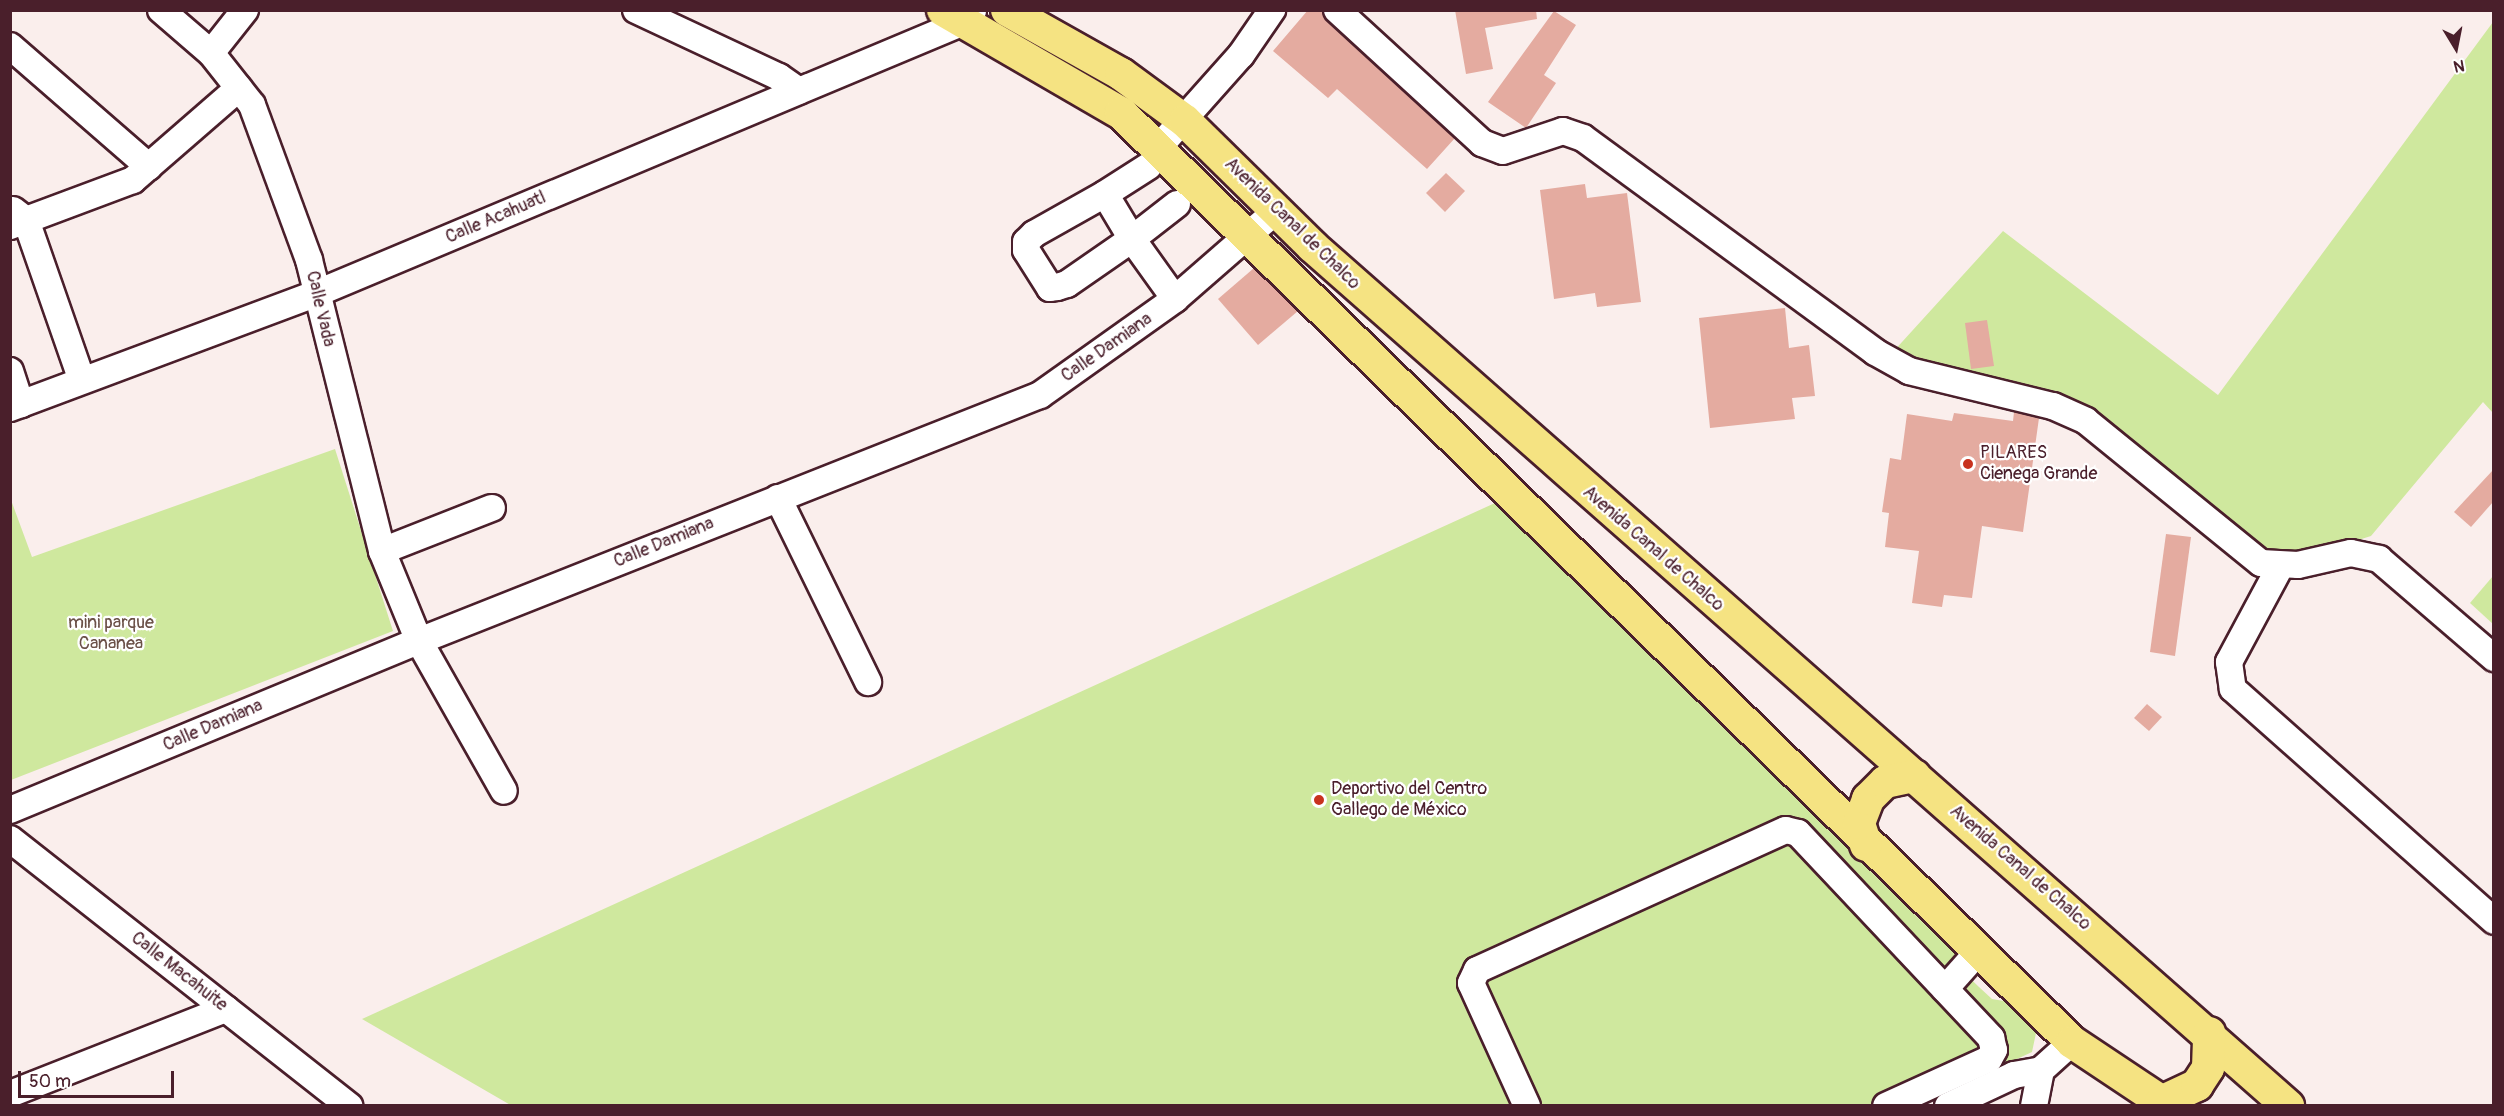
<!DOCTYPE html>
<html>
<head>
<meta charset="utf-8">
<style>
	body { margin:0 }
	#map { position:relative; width:2504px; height:1116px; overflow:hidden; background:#faeeec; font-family:Pangolin,sans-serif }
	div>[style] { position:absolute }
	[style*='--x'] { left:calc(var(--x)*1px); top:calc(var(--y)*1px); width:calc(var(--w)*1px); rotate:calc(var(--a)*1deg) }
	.green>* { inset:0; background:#cfe89e }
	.building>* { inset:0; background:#e4aba0 }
	.roads { filter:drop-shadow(2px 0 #4a1f2b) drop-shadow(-2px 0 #4a1f2b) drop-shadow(0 2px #4a1f2b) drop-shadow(0 -2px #4a1f2b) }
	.minor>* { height:26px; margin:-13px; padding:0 13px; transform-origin:13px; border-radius:13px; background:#fff }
	.major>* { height:32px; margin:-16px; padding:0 16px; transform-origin:16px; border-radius:16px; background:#f5e382 }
	.dots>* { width:16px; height:16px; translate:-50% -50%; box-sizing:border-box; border:3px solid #fff; border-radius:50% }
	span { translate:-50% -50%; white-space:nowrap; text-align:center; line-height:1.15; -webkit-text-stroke:4.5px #fff; paint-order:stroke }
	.street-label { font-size:18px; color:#4a1f2b }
	.poi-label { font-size:18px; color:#4a1f2b }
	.left { translate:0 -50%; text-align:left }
	.park-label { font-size:18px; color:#6b5148 }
	.frame { position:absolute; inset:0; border:12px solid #4a1f2b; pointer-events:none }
	.north { position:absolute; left:2426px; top:18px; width:60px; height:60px; -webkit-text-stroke:4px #fff; paint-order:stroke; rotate:170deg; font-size:16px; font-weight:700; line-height:24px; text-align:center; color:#4a1f2b }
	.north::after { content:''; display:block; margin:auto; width:21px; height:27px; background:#4a1f2b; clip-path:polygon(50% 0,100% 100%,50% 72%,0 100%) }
	.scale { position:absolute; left:18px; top:1071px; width:156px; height:27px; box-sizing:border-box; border:3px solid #4a1f2b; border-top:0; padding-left:8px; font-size:18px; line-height:21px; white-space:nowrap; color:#4a1f2b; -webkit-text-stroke:4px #fff; paint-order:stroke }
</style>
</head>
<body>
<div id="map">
	<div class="green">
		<div style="clip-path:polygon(2493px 22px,2493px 413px,2483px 402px,2371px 536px,2304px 557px,2266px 551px,2076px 403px,2050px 392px,1968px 377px,1892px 353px,2003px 231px,2218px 395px)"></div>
		<div style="clip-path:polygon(335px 449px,393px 631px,11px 780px,11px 500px,32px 557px)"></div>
		<div style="clip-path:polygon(1495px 503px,1956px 955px,1955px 964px,1979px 987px,1992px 999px,2004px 1001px,2036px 1033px,2032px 1052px,1916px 1106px,512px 1106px,362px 1019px)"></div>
		<div style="clip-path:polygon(2493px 576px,2493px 624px,2470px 603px)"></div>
	</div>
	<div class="building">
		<div style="clip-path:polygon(1308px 10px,1322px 10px,1327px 21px,1455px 138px,1427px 169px,1337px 89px,1328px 98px,1273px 51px)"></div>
		<div style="clip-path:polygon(1455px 10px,1536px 10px,1537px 19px,1485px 28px,1493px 69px,1466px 74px)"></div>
		<div style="clip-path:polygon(1554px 11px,1576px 25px,1544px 75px,1556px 83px,1526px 128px,1488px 102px)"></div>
		<div style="clip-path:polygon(1446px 173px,1465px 191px,1445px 212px,1426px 193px)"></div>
		<div style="clip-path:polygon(1585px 184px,1587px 198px,1627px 193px,1641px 302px,1597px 307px,1595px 293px,1554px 299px,1540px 190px)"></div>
		<div style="clip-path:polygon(1254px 268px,1298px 311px,1258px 345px,1218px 299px)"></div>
		<div style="clip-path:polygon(1785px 308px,1789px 348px,1809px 345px,1815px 396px,1792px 398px,1795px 419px,1710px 428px,1699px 318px)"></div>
		<div style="clip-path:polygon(1987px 320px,1994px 366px,1971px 369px,1965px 323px)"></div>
		<div style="clip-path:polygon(2014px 412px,2039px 418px,2023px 532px,1982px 526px,1972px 598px,1944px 595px,1942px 607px,1912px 603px,1919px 551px,1885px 547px,1889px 513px,1882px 512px,1890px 458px,1901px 460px,1907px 414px,1952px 421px,1954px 413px,2013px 421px)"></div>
		<div style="clip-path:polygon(2493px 470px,2493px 502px,2471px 527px,2454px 512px)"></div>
		<div style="clip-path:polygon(2166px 534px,2191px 537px,2175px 656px,2150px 652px)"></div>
		<div style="clip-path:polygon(2147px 704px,2162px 717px,2149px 731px,2134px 718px)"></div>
	</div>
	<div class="roads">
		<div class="minor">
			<div style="--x:161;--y:10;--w:66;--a:40.7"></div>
			<div style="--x:211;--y:53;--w:66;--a:51.7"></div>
			<div style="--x:252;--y:105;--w:165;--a:69.8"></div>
			<div style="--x:309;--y:260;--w:300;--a:75.9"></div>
			<div style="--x:382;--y:551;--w:97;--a:67.7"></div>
			<div style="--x:419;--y:641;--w:172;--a:60.5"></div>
			<div style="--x:636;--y:10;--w:158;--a:25.1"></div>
			<div style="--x:779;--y:77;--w:24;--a:35"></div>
			<div style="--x:1337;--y:10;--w:197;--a:42.5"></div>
			<div style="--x:1482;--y:143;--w:22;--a:21"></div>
			<div style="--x:1503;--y:151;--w:63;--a:-18.4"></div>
			<div style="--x:1563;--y:131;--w:21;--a:19"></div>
			<div style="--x:1583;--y:138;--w:362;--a:36.2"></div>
			<div style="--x:1875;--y:352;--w:39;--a:29"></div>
			<div style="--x:1909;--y:371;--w:148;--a:13.7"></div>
			<div style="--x:2053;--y:406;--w:36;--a:24"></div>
			<div style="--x:2086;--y:421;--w:225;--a:39.1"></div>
			<div style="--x:2261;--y:563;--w:37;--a:3"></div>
			<div style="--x:2298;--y:565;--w:54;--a:-12.8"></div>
			<div style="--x:2351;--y:553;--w:29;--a:12"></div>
			<div style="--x:2379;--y:559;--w:152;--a:40.7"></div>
			<div style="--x:10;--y:46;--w:184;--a:41"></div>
			<div style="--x:211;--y:53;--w:55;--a:-51.7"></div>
			<div style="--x:1158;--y:148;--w:125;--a:-48.3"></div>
			<div style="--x:1241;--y:55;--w:55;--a:-55.4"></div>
			<div style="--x:1105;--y:194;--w:52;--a:-32.5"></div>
			<div style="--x:13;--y:210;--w:16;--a:38"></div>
			<div style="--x:26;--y:220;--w:170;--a:70.8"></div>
			<div style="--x:10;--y:226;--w:131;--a:-20.5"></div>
			<div style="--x:133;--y:180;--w:140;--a:-41"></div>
			<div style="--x:1175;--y:299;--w:74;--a:-125.6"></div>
			<div style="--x:1132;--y:239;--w:52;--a:-121"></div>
			<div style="--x:1105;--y:194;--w:81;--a:150.6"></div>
			<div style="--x:1034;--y:234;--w:11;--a:135"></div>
			<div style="--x:1026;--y:242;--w:8;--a:90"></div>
			<div style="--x:1026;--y:250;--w:45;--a:57.7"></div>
			<div style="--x:1050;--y:288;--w:7;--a:-8"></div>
			<div style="--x:1057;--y:287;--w:10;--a:-17"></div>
			<div style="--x:1067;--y:284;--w:79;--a:-34.7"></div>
			<div style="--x:1132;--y:239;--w:57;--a:-37.9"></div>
			<div style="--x:10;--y:371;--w:35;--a:72"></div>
			<div style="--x:10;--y:408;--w:326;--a:-20.5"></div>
			<div style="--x:315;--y:294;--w:706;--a:-22.75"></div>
			<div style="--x:966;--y:21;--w:12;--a:-55"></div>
			<div style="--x:778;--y:498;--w:205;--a:63.9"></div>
			<div style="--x:382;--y:551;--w:118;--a:-21.4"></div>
			<div style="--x:2280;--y:567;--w:108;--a:118.2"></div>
			<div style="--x:2229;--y:662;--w:27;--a:82"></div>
			<div style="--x:2233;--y:689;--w:349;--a:41.6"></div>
			<div style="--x:10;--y:810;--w:443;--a:-22.5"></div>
			<div style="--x:419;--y:641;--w:668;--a:-21.61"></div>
			<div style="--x:1040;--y:395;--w:166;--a:-35.4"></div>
			<div style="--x:1175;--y:299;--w:135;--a:-41.1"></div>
			<div style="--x:10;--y:839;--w:432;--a:38.2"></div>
			<div style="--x:1945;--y:989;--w:50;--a:-48.3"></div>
			<div style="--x:10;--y:1094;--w:232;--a:-21.5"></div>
			<div style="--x:1527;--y:1106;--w:135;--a:-114.5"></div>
			<div style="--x:1471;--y:983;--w:14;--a:-65"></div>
			<div style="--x:1477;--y:970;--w:339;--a:-24.4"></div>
			<div style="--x:1786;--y:830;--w:12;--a:14"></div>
			<div style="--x:1798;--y:833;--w:282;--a:46.7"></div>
			<div style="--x:1991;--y:1038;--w:12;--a:76"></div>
			<div style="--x:1994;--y:1050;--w:10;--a:119"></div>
			<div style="--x:1989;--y:1059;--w:113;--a:155.5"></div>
			<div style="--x:1948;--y:1106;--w:73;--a:-25.2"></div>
			<div style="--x:2014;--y:1075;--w:27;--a:-10"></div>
			<div style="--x:2041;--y:1070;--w:42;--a:-42.1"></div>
			<div style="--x:2034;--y:1106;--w:37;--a:-79"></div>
		</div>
		<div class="major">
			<div style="--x:943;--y:10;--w:206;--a:30.1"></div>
			<div style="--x:1121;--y:113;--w:1329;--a:44.33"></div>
			<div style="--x:2072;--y:1042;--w:115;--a:33.7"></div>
			<div style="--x:1007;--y:10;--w:131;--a:29.3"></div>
			<div style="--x:1121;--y:74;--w:79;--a:36.3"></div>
			<div style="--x:1185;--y:121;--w:178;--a:44.5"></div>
			<div style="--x:1312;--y:246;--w:1301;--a:41.38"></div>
			<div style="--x:1866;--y:845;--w:23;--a:-108"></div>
			<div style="--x:1859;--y:823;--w:26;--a:-69"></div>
			<div style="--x:1868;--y:799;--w:24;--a:-45"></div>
			<div style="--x:1885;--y:782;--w:30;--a:-12"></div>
			<div style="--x:2161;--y:1102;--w:40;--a:-25"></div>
			<div style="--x:2197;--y:1085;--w:20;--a:-57"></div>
			<div style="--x:2208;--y:1068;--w:35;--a:-88"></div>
		</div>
	</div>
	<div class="dots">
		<div style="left:1968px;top:464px;background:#c8321e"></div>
		<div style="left:1319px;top:800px;background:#c8321e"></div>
	</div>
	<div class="street-label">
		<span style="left:496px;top:218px;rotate:-23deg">Calle Acahuatl</span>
		<span style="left:1292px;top:224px;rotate:44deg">Avenida Canal de Chalco</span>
		<span style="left:320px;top:309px;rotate:77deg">Calle Vada</span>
		<span style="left:1107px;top:348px;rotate:-35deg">Calle Damiana</span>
		<span style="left:664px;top:543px;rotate:-22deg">Calle Damiana</span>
		<span style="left:1653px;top:549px;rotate:41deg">Avenida Canal de Chalco</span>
		<span style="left:213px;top:726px;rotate:-23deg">Calle Damiana</span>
		<span style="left:2020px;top:868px;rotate:41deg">Avenida Canal de Chalco</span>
		<span style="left:179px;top:972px;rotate:38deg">Calle Macahuite</span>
	</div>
	<div class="poi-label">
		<span class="left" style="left:1980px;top:464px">PILARES<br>Cienega Grande</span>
		<span class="left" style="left:1331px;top:800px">Deportivo del Centro<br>Gallego de México</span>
	</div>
	<div class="park-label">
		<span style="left:111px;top:634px">mini parque<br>Cananea</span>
	</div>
	<div class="frame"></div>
	<div class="north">N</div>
	<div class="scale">50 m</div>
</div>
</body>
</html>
